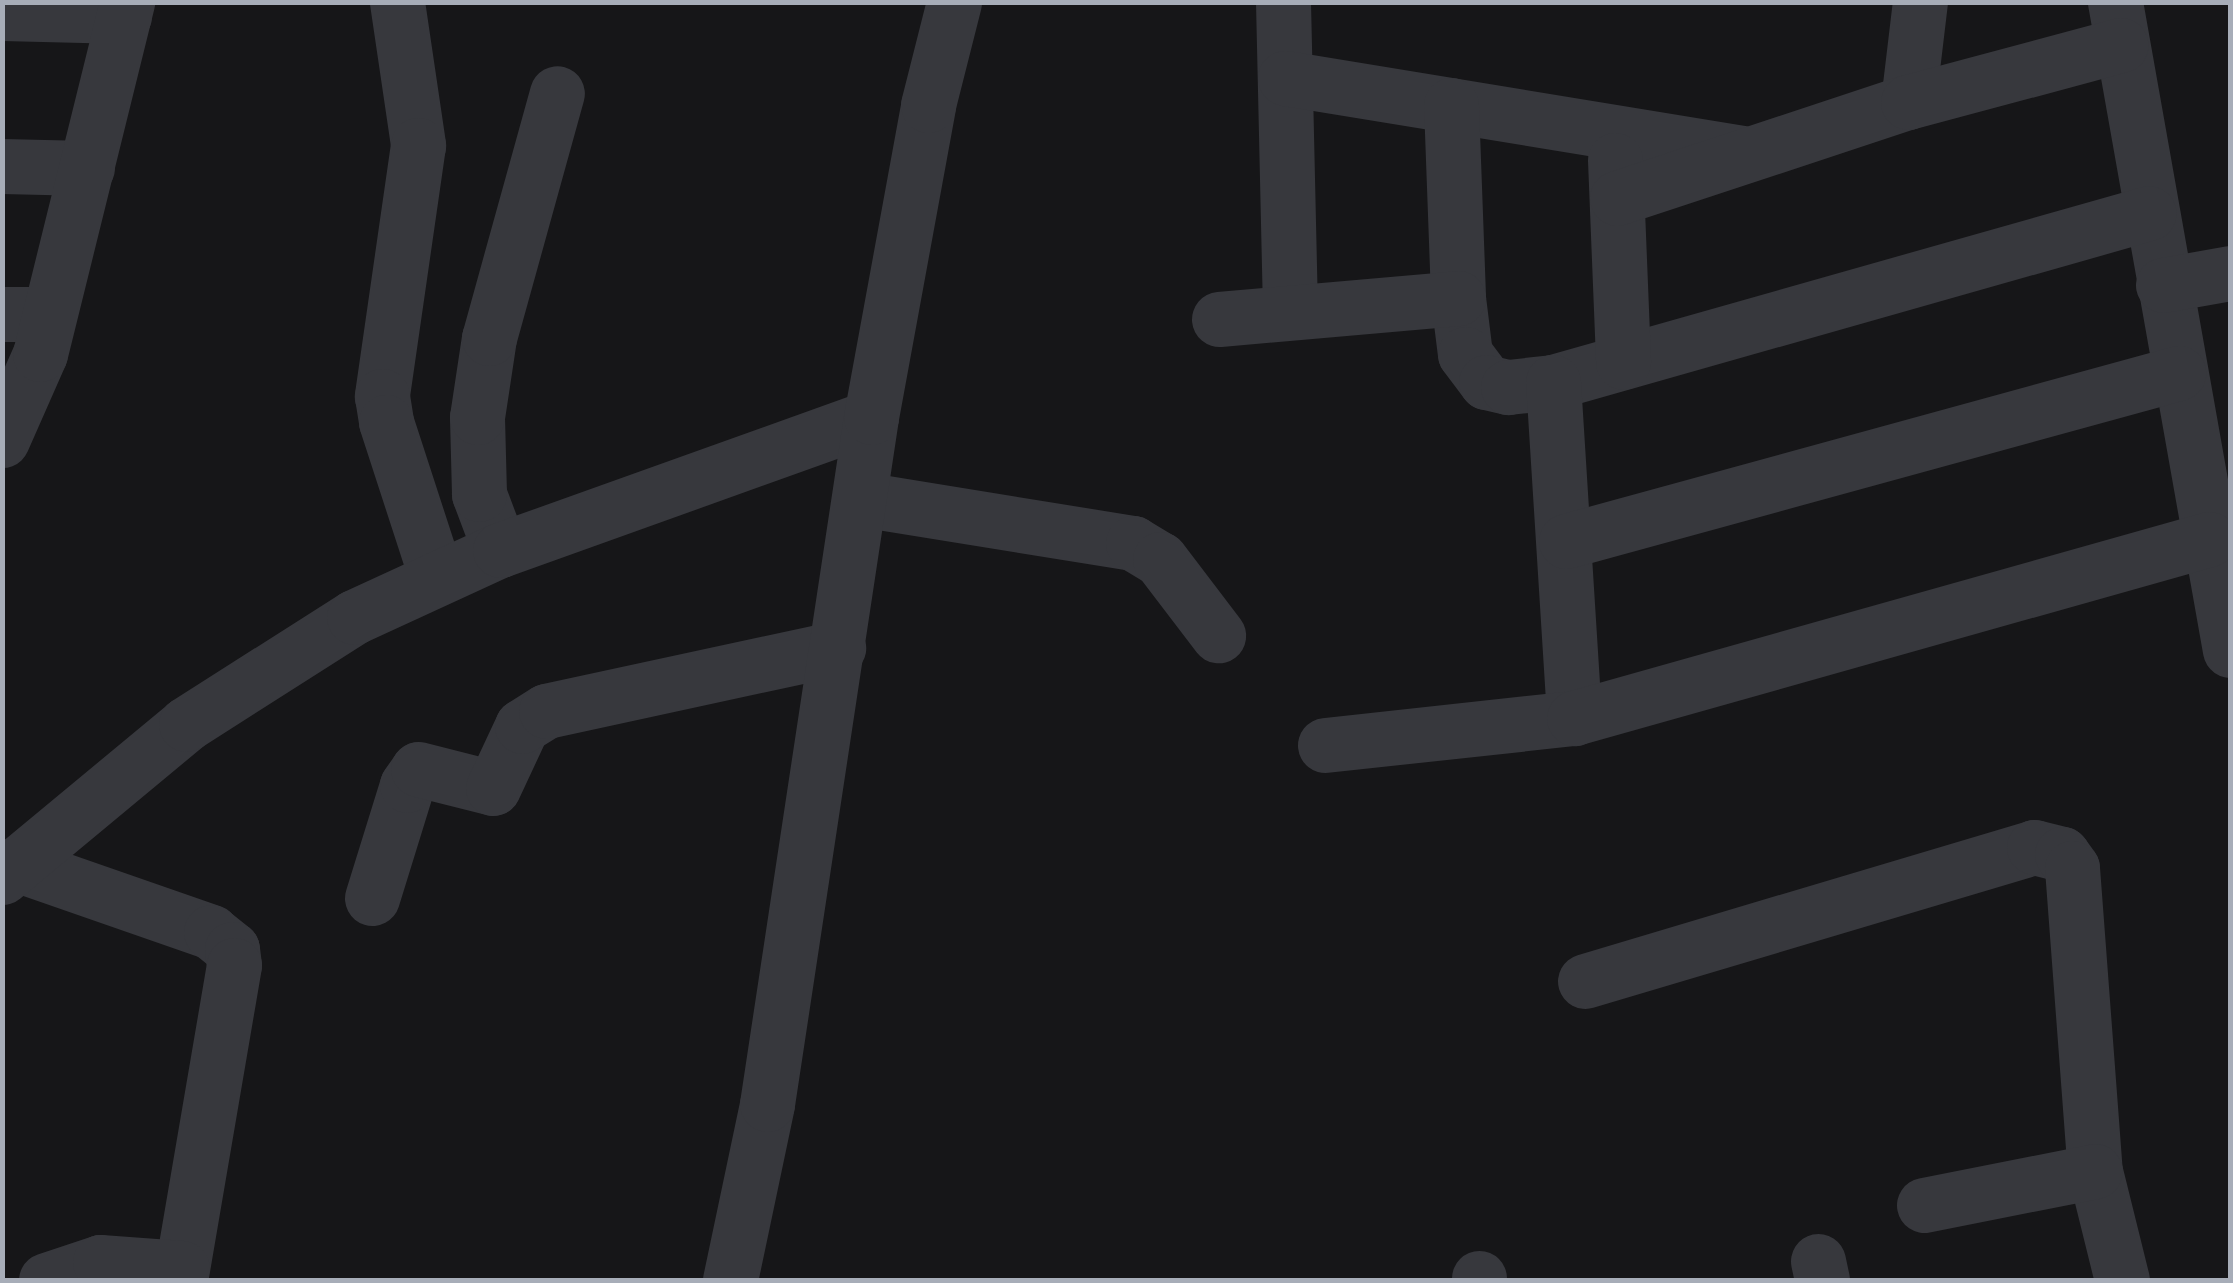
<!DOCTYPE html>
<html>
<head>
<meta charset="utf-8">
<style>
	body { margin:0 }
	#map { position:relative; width:2233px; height:1283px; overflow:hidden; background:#161618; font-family:"Fira Sans",sans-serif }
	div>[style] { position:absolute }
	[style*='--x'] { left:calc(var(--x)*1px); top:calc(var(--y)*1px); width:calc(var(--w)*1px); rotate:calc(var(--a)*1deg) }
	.minor>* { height:55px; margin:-27.5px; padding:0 27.5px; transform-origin:27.5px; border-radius:27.5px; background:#37383d }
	span { translate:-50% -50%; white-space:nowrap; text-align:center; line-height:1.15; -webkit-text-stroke:8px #111113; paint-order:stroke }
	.frame { position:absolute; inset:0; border:5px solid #a7adb8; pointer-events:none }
</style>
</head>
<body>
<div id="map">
	<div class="minor">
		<div style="--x:397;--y:2;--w:145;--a:81.6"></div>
		<div style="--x:418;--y:145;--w:254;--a:98.2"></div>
		<div style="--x:382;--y:396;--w:26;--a:81"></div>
		<div style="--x:386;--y:422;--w:162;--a:72"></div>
		<div style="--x:1283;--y:2;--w:310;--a:88.7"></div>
		<div style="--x:2115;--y:2;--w:658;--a:79.94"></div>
		<div style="--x:2;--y:13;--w:122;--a:1.4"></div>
		<div style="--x:1285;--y:78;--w:463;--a:9.3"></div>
		<div style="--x:1908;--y:102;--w:101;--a:-83.2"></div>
		<div style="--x:1451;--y:105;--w:193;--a:87.9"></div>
		<div style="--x:1458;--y:298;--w:56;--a:82.9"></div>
		<div style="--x:1465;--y:354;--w:35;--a:53"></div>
		<div style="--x:1486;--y:382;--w:23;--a:13"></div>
		<div style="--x:1508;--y:387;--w:45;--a:-6.3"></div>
		<div style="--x:1553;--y:382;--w:619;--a:-15.83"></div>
		<div style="--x:1615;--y:160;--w:202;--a:87.7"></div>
		<div style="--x:2;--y:166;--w:85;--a:1.3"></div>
		<div style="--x:1617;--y:198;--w:306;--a:-18.3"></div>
		<div style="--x:1908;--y:102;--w:220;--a:-15"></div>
		<div style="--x:2163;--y:285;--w:68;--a:-10.2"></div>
		<div style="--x:2;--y:314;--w:47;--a:0"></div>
		<div style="--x:1219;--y:319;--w:240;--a:-5"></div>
		<div style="--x:1553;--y:382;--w:337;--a:86.4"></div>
		<div style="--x:2;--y:440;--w:94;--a:-66.2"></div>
		<div style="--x:40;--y:354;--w:363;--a:-76.1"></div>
		<div style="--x:861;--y:499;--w:276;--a:9.2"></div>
		<div style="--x:1133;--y:543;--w:31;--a:31"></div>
		<div style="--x:1160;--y:559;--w:96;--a:52.7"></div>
		<div style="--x:1566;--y:541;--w:635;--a:-15.35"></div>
		<div style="--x:500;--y:550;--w:60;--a:-110.6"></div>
		<div style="--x:479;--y:494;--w:77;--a:-91.5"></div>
		<div style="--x:477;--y:417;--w:80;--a:-81.4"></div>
		<div style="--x:489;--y:338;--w:254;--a:-74.5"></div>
		<div style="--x:1325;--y:745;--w:250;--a:-6.2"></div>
		<div style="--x:1574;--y:718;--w:660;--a:-15.74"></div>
		<div style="--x:16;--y:864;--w:207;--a:19.2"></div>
		<div style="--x:211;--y:932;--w:27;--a:39"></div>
		<div style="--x:232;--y:949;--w:16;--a:83"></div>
		<div style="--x:234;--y:965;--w:320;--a:99.7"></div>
		<div style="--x:2;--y:877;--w:239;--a:-39.7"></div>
		<div style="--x:186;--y:724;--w:199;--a:-32.5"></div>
		<div style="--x:354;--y:617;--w:161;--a:-24.7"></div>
		<div style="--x:500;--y:550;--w:394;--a:-19.7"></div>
		<div style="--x:372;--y:898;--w:118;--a:-72.8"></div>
		<div style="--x:407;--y:785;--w:19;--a:-55"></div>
		<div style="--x:418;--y:769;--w:77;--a:14.2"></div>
		<div style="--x:493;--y:788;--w:68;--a:-64.9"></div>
		<div style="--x:522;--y:726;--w:28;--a:-32"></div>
		<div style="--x:546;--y:711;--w:299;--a:-12.2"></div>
		<div style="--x:1585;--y:981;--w:469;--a:-16.6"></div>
		<div style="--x:2034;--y:847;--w:29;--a:14"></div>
		<div style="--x:2062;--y:854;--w:17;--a:54"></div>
		<div style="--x:2072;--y:868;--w:304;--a:85.7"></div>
		<div style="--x:2095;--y:1171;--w:112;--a:76.1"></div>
		<div style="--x:1924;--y:1205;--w:174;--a:-11.2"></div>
		<div style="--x:1818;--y:1261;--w:19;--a:78"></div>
		<div style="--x:1479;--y:1278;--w:2;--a:90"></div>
		<div style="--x:46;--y:1280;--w:57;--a:-18.4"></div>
		<div style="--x:100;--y:1262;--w:82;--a:4.2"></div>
		<div style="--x:730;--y:1280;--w:180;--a:-78.1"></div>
		<div style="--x:767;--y:1104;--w:695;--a:-81.39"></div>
		<div style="--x:871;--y:417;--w:317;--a:-79.6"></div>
		<div style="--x:928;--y:105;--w:106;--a:-75.8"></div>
	</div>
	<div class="frame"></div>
</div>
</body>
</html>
